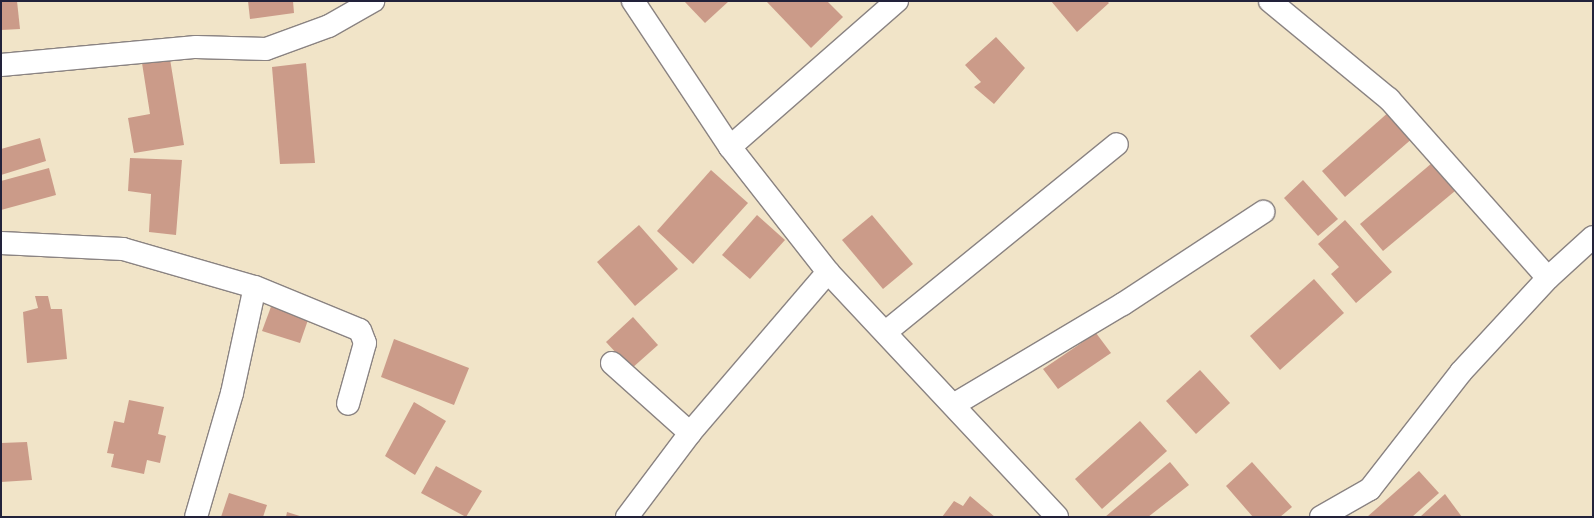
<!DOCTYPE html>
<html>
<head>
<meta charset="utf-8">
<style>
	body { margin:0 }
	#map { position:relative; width:1594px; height:518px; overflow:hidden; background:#f1e4c8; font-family:"Shantell Sans",sans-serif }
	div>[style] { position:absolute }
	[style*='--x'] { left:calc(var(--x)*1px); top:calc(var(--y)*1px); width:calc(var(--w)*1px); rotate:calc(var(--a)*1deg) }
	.building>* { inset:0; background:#cb9b89 }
	.roads { filter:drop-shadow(1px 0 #8a8382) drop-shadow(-1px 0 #8a8382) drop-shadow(0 1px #8a8382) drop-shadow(0 -1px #8a8382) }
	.street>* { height:22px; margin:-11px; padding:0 11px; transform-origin:11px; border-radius:11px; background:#fff }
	span { translate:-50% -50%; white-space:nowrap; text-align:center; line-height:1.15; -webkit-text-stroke:3.5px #fbf7ec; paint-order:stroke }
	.frame { position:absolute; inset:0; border:2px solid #22223b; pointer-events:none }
</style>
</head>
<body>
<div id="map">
	<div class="building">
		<div style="clip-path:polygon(1px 1px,17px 1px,20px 29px,1px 30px)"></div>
		<div style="clip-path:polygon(248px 1px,293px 1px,294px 13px,250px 19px)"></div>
		<div style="clip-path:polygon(684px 1px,729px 1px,705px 23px)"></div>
		<div style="clip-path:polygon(766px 1px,827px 1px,843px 17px,811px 48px)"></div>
		<div style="clip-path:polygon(1051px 1px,1107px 1px,1109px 3px,1077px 32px)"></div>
		<div style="clip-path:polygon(996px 37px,1025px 68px,994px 104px,974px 87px,981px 82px,965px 65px)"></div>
		<div style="clip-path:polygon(170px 59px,184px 145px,134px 153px,128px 118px,150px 114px,142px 63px)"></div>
		<div style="clip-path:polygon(306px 63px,315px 163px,280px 164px,272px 67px)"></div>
		<div style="clip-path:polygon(1390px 111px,1414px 137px,1345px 197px,1322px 171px)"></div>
		<div style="clip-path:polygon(40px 138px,46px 161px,1px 175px,1px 149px)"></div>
		<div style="clip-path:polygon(130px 158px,182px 160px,176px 235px,149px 232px,151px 194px,128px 191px)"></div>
		<div style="clip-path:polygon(1432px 163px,1455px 191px,1383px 251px,1360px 224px)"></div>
		<div style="clip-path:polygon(49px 168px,56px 195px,1px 210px,1px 181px)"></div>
		<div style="clip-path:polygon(711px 170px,748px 203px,693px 264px,657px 231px)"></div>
		<div style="clip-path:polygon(1303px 180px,1338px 219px,1318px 236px,1284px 198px)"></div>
		<div style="clip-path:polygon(757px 215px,785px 240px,750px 279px,722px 255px)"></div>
		<div style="clip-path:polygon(872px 215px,913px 264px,883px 289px,842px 240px)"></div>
		<div style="clip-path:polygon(1345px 220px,1392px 272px,1356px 303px,1331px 274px,1339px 267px,1318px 244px)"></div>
		<div style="clip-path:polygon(639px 225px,678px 269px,635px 306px,597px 262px)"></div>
		<div style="clip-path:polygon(1314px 279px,1344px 313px,1280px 370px,1250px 336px)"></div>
		<div style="clip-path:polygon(35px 296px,48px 296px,51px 309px,62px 309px,67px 359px,27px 363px,23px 312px,38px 308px)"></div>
		<div style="clip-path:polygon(272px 304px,309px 317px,300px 343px,262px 331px)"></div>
		<div style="clip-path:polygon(633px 317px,658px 345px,631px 369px,606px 342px)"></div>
		<div style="clip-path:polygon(1096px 333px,1111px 353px,1058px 389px,1043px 369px)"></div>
		<div style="clip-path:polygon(394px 339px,469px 368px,454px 405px,381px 377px)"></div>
		<div style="clip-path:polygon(1200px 370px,1230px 403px,1196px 434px,1166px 401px)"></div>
		<div style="clip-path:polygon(129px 400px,164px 407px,158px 434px,166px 436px,160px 463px,147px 460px,144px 474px,111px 467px,114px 454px,107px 453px,114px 421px,124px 423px)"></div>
		<div style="clip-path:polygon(414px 402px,446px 421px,415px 475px,385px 456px)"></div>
		<div style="clip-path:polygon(1140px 421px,1167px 451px,1102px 509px,1075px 479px)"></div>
		<div style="clip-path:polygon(27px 442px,32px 480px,1px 482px,1px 443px)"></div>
		<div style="clip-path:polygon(1170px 462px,1189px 485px,1148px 517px,1105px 517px)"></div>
		<div style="clip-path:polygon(1252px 462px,1292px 507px,1280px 517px,1253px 517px,1226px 486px)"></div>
		<div style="clip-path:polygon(436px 466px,482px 491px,466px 517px,421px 493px)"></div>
		<div style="clip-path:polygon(1419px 471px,1439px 493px,1412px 517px,1367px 517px)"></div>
		<div style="clip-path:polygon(229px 493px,267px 505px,263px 517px,221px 517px)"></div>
		<div style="clip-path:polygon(1445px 494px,1462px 517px,1420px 517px)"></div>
		<div style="clip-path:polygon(970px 496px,995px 517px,942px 517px,954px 501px,963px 506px)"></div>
		<div style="clip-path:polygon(287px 512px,303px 517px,286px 517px)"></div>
	</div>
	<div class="roads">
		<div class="street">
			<div style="--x:633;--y:1;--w:175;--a:56.4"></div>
			<div style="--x:730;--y:147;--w:159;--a:51.9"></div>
			<div style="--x:828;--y:272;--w:335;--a:46.9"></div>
			<div style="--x:1270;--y:1;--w:154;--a:39.5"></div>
			<div style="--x:1389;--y:99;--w:239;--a:48.4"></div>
			<div style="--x:1;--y:65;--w:196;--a:-5.3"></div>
			<div style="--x:196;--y:47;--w:70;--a:1.6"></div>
			<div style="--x:266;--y:49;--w:67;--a:-20.1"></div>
			<div style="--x:329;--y:26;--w:51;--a:-29.6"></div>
			<div style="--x:730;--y:147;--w:222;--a:-41.2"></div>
			<div style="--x:1;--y:243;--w:122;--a:2.8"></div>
			<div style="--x:123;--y:249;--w:137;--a:16.1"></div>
			<div style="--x:255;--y:287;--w:113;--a:22.3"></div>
			<div style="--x:360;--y:330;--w:14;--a:69"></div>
			<div style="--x:365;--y:343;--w:63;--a:105.6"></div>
			<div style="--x:887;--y:331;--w:296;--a:-39.1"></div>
			<div style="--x:612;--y:363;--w:105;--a:41.9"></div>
			<div style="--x:955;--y:404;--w:196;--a:-30.8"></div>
			<div style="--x:1123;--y:304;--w:168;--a:-33.3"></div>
			<div style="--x:196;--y:517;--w:129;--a:-73.8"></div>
			<div style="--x:232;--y:393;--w:108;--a:-77.8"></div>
			<div style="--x:627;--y:517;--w:105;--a:-53.1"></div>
			<div style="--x:690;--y:433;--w:212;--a:-49.4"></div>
			<div style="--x:1321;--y:517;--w:56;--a:-29.7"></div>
			<div style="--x:1370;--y:489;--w:148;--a:-52.1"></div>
			<div style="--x:1461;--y:372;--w:128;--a:-47.2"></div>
			<div style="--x:1548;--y:278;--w:61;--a:-42.3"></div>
		</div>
	</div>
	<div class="frame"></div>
</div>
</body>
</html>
